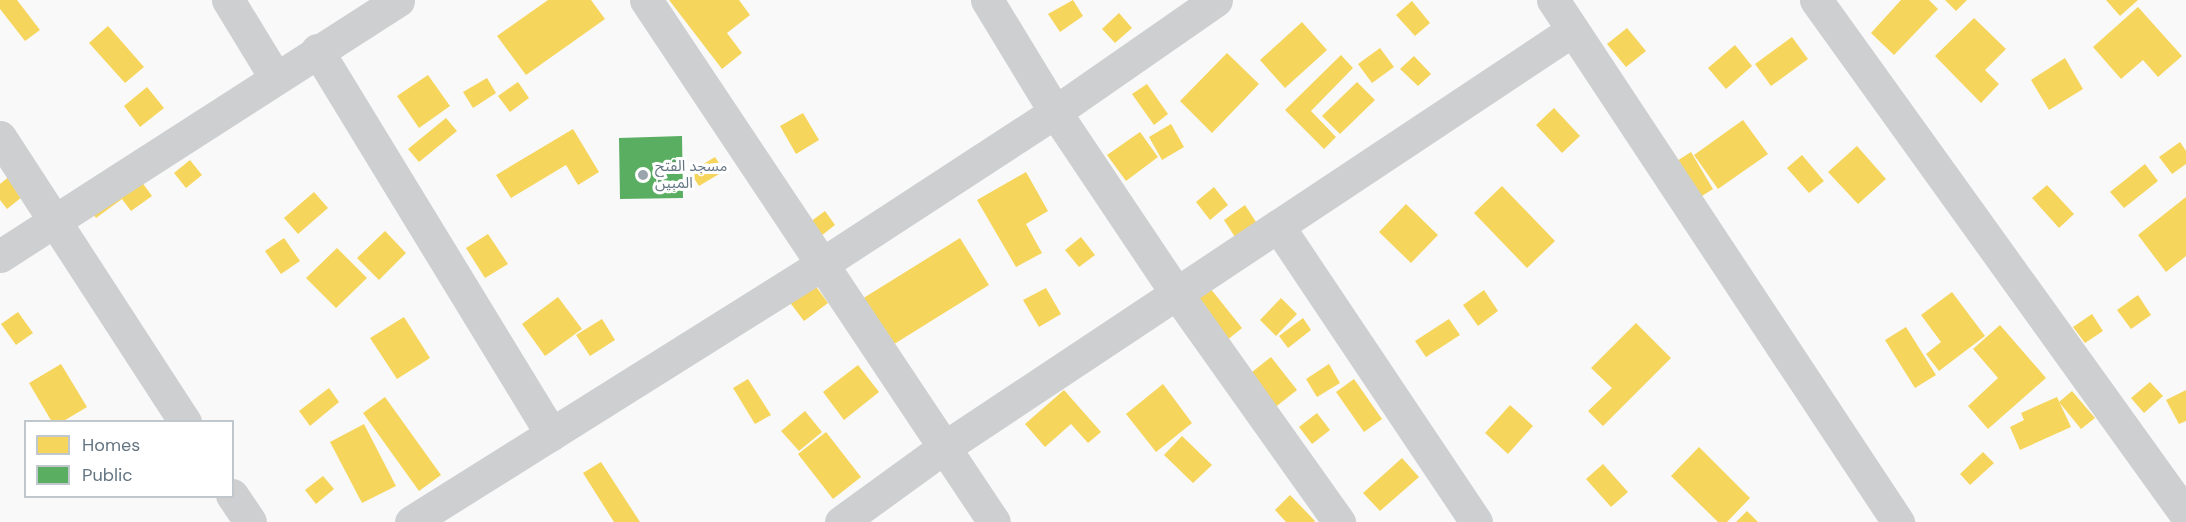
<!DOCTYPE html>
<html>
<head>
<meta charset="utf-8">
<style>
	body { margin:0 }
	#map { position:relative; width:2186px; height:522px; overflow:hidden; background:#f9f9f9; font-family:"DM Sans","Noto Sans Arabic",sans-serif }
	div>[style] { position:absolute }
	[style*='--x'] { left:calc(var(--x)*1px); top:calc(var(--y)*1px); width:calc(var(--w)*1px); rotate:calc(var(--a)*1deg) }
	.homes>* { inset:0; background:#f6d55c }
	.public>* { inset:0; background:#5aae61 }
	.street>* { height:33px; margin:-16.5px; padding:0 16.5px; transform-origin:16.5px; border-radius:16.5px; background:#cecfd0 }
	.dots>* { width:16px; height:16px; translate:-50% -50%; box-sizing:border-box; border:3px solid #fff; border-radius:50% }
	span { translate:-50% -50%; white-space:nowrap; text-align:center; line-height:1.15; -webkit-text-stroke:6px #fff; paint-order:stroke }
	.poi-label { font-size:15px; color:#657683 }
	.left { translate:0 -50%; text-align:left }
	.legend { position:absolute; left:24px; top:420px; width:210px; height:78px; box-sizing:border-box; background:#fff; border:2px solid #c1c8cd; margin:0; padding:8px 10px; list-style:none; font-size:18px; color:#657683 }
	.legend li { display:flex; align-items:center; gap:12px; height:30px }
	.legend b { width:30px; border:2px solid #c1c8cd }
</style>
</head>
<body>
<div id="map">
	<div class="homes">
		<div style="clip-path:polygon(0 0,17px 0,40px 30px,25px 41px,0 9px)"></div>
		<div style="clip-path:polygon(548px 0,591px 0,605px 19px,526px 75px,497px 36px)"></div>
		<div style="clip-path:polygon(669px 0,739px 0,750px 15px,727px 33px,742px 53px,722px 69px)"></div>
		<div style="clip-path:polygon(1073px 0,1083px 16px,1060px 32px,1048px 14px)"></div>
		<div style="clip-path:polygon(1901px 0,1929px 0,1938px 9px,1894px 55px,1871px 33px)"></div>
		<div style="clip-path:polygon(1945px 0,1967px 0,1956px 11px)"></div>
		<div style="clip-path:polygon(2106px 0,2138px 0,2120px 16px)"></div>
		<div style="clip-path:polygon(1412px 1px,1430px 23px,1415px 36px,1396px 15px)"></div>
		<div style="clip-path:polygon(2138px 7px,2182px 56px,2158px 77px,2143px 60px,2121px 79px,2093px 47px)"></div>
		<div style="clip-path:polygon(1119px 13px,1132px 28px,1115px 43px,1102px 29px)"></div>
		<div style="clip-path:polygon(1974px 18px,2006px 49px,1985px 70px,1999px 84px,1981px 103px,1935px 56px)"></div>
		<div style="clip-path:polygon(1302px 22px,1327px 50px,1285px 88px,1260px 60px)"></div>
		<div style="clip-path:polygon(108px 26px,144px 67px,125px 83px,89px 43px)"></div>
		<div style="clip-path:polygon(1627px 28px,1646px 51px,1626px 67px,1607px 44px)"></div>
		<div style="clip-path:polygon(1792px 37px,1808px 59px,1771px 86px,1755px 64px)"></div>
		<div style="clip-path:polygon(1735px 45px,1752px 66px,1726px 89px,1708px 68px)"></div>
		<div style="clip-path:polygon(1380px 48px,1394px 67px,1372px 83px,1358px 64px)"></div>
		<div style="clip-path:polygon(1227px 53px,1259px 84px,1212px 133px,1180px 101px)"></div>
		<div style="clip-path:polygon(1341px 55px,1353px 68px,1311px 111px,1336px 137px,1324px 149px,1285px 110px)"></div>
		<div style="clip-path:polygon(1414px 56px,1431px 74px,1418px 86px,1400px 69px)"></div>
		<div style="clip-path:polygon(2065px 58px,2083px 89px,2049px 110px,2031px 80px)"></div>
		<div style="clip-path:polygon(428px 75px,450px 106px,419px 128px,397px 96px)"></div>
		<div style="clip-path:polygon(487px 78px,496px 93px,473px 108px,463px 92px)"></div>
		<div style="clip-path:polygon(518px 82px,529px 98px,510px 112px,498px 96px)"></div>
		<div style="clip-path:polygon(1357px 82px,1375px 100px,1340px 134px,1322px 116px)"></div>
		<div style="clip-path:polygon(1147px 84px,1168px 114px,1154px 125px,1132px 94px)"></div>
		<div style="clip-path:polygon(147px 87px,164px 108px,140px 127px,124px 106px)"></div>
		<div style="clip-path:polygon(1554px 108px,1580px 136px,1562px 153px,1536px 125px)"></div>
		<div style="clip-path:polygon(803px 113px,819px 140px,796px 154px,780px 126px)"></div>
		<div style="clip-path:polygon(446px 118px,457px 131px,419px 162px,408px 149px)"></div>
		<div style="clip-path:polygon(1743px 120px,1768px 154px,1718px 189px,1694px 155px)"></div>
		<div style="clip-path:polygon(1171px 124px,1184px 147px,1162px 160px,1149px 137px)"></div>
		<div style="clip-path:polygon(573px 129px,599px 172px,578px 185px,566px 165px,511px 198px,496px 175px)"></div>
		<div style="clip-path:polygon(1140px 132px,1158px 157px,1126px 181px,1107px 155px)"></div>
		<div style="clip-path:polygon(2180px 142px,2186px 151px,2186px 164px,2172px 174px,2159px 157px)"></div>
		<div style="clip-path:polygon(1857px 146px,1886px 179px,1858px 204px,1828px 172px)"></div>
		<div style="clip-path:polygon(1691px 152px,1713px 189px,1694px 201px,1672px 164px)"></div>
		<div style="clip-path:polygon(1802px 155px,1824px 181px,1809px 193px,1787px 168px)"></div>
		<div style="clip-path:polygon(715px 157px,724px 171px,699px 186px,690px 172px)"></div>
		<div style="clip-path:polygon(190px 160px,202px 175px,186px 188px,174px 173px)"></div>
		<div style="clip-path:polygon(2145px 164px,2158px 181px,2124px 208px,2110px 192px)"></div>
		<div style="clip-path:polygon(133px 170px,152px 196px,131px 211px,122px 199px,96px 218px,86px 205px)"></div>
		<div style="clip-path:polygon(1026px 172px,1048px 211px,1026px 224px,1042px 253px,1016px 267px,977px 200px)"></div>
		<div style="clip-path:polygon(11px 175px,27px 193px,7px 209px,0 200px,0 184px)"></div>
		<div style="clip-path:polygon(2047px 185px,2074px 214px,2059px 228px,2032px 198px)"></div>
		<div style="clip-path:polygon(1502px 186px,1555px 241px,1527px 268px,1474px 213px)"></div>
		<div style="clip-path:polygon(1214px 187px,1228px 205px,1210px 220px,1196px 202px)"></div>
		<div style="clip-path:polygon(314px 192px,328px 208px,298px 234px,284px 218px)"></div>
		<div style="clip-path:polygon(2186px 197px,2186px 256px,2166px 272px,2138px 235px)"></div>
		<div style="clip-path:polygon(1406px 204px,1438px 235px,1411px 263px,1379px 232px)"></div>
		<div style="clip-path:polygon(1245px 205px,1256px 222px,1235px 237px,1224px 220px)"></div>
		<div style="clip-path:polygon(825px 211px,835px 225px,821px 236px,810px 222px)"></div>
		<div style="clip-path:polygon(385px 231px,406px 253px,379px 280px,357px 258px)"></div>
		<div style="clip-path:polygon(488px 234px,508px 264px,485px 278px,466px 248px)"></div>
		<div style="clip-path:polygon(1081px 237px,1095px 255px,1079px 267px,1065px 250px)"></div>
		<div style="clip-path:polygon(284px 238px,300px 261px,281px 274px,265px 251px)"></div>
		<div style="clip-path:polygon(960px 238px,989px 285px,891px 346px,862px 299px)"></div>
		<div style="clip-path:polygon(337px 248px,367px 278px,336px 308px,306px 278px)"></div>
		<div style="clip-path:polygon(809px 277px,828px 303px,804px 321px,785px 296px)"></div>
		<div style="clip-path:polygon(1046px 288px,1061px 314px,1039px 327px,1023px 300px)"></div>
		<div style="clip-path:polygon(1210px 288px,1242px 328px,1226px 341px,1193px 301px)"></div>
		<div style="clip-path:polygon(1484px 290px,1498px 311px,1478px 326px,1463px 305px)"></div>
		<div style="clip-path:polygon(1952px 292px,1985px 336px,1939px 371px,1926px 354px,1941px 342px,1921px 315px)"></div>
		<div style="clip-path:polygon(2138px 295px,2151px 315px,2131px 329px,2117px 310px)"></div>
		<div style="clip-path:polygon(558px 297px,582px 329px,545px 356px,522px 324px)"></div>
		<div style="clip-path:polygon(1281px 298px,1297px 314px,1276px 336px,1260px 320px)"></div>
		<div style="clip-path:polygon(18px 312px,33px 333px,16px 345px,1px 324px)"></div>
		<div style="clip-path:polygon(2092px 314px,2103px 331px,2085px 343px,2073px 327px)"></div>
		<div style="clip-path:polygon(404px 317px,430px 358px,397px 379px,370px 338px)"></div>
		<div style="clip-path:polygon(1303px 318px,1311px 330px,1288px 348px,1279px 336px)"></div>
		<div style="clip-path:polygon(602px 319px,615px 340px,590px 356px,576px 335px)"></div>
		<div style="clip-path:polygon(1449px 319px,1460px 335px,1426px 357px,1415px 341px)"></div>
		<div style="clip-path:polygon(1636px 323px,1671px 358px,1603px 426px,1588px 411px,1612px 388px,1591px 368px)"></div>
		<div style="clip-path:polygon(2000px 325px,2046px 378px,1988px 429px,1968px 406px,1998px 378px,1973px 349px)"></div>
		<div style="clip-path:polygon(1906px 327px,1936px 375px,1915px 388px,1885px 340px)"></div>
		<div style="clip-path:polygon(1271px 357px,1297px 390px,1273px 409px,1247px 376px)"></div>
		<div style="clip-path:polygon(61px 364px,87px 407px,62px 422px,52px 422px,29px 383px)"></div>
		<div style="clip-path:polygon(1329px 364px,1340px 383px,1317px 397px,1306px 379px)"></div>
		<div style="clip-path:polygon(858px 365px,879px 392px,844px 420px,823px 392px)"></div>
		<div style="clip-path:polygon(748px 379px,771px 415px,755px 424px,733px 388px)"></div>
		<div style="clip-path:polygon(1354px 379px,1382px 419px,1364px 432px,1336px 392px)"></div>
		<div style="clip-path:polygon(2150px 382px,2163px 396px,2144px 413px,2131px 398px)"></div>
		<div style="clip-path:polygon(1163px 384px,1192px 423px,1156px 452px,1126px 414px)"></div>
		<div style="clip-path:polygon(329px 388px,339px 402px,310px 426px,299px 411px)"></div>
		<div style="clip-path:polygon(1064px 390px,1101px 432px,1088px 443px,1071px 424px,1045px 447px,1025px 424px)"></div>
		<div style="clip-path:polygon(2186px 390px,2186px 421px,2179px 424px,2166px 400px)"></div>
		<div style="clip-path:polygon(2072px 391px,2095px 418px,2081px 429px,2059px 402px)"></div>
		<div style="clip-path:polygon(385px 397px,441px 475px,419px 491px,363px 413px)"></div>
		<div style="clip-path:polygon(2057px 397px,2071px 427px,2020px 450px,2010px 427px,2024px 420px,2021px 413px)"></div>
		<div style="clip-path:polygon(1510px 405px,1533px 426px,1508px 454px,1485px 433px)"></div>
		<div style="clip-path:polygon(805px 411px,822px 432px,799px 451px,781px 431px)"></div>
		<div style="clip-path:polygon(1317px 413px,1330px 430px,1312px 444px,1299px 427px)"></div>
		<div style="clip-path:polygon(364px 424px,396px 486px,362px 503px,330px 442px)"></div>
		<div style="clip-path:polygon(826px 432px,861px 477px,833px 499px,798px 454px)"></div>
		<div style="clip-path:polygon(1182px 436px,1212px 465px,1193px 483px,1164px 455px)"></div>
		<div style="clip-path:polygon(1699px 447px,1750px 498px,1727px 522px,1718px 522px,1671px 476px)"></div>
		<div style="clip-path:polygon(1983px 452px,1994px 463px,1970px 485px,1960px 474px)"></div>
		<div style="clip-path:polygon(1402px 458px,1419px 477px,1380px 511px,1363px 493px)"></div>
		<div style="clip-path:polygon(601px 462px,640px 522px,614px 522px,583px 473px)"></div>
		<div style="clip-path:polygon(1603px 464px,1628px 492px,1611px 507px,1586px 479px)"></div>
		<div style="clip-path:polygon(323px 476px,334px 489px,316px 504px,305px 490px)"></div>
		<div style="clip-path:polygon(1290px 495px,1315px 521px,1314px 522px,1286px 522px,1275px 510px)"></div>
		<div style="clip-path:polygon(1747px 511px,1758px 522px,1736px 522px)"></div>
	</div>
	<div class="public">
		<div style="clip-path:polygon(682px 136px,683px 198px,620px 199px,619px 138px)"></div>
	</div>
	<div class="street">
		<div style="--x:228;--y:0;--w:90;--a:58.6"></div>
		<div style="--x:646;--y:0;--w:627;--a:56.31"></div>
		<div style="--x:987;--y:0;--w:131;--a:58.7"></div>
		<div style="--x:1055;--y:112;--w:219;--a:56.2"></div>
		<div style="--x:1177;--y:294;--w:280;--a:54.6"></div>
		<div style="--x:1553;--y:0;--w:626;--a:56.54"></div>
		<div style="--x:1816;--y:0;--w:634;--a:54.3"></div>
		<div style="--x:317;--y:50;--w:450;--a:58.6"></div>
		<div style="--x:0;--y:137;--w:340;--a:57"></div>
		<div style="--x:1278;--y:226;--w:356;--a:56.2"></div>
		<div style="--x:0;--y:256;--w:473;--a:-32.7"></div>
		<div style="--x:232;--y:495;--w:32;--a:56"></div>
		<div style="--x:411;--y:522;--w:485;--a:-32.1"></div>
		<div style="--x:822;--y:264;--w:278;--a:-33.1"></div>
		<div style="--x:1055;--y:112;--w:196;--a:-34.8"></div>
		<div style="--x:841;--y:522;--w:125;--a:-35.9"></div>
		<div style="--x:942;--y:449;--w:757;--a:-33.59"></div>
	</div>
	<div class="dots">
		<div style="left:643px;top:175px;background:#99a4ac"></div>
	</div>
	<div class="poi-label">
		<span class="left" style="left:655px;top:175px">مسجد الفتح<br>المبين</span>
	</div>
	<ul class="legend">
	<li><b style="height:16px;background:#f6d55c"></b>Homes</li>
	<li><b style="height:16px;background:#5aae61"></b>Public</li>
	</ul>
</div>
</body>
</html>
